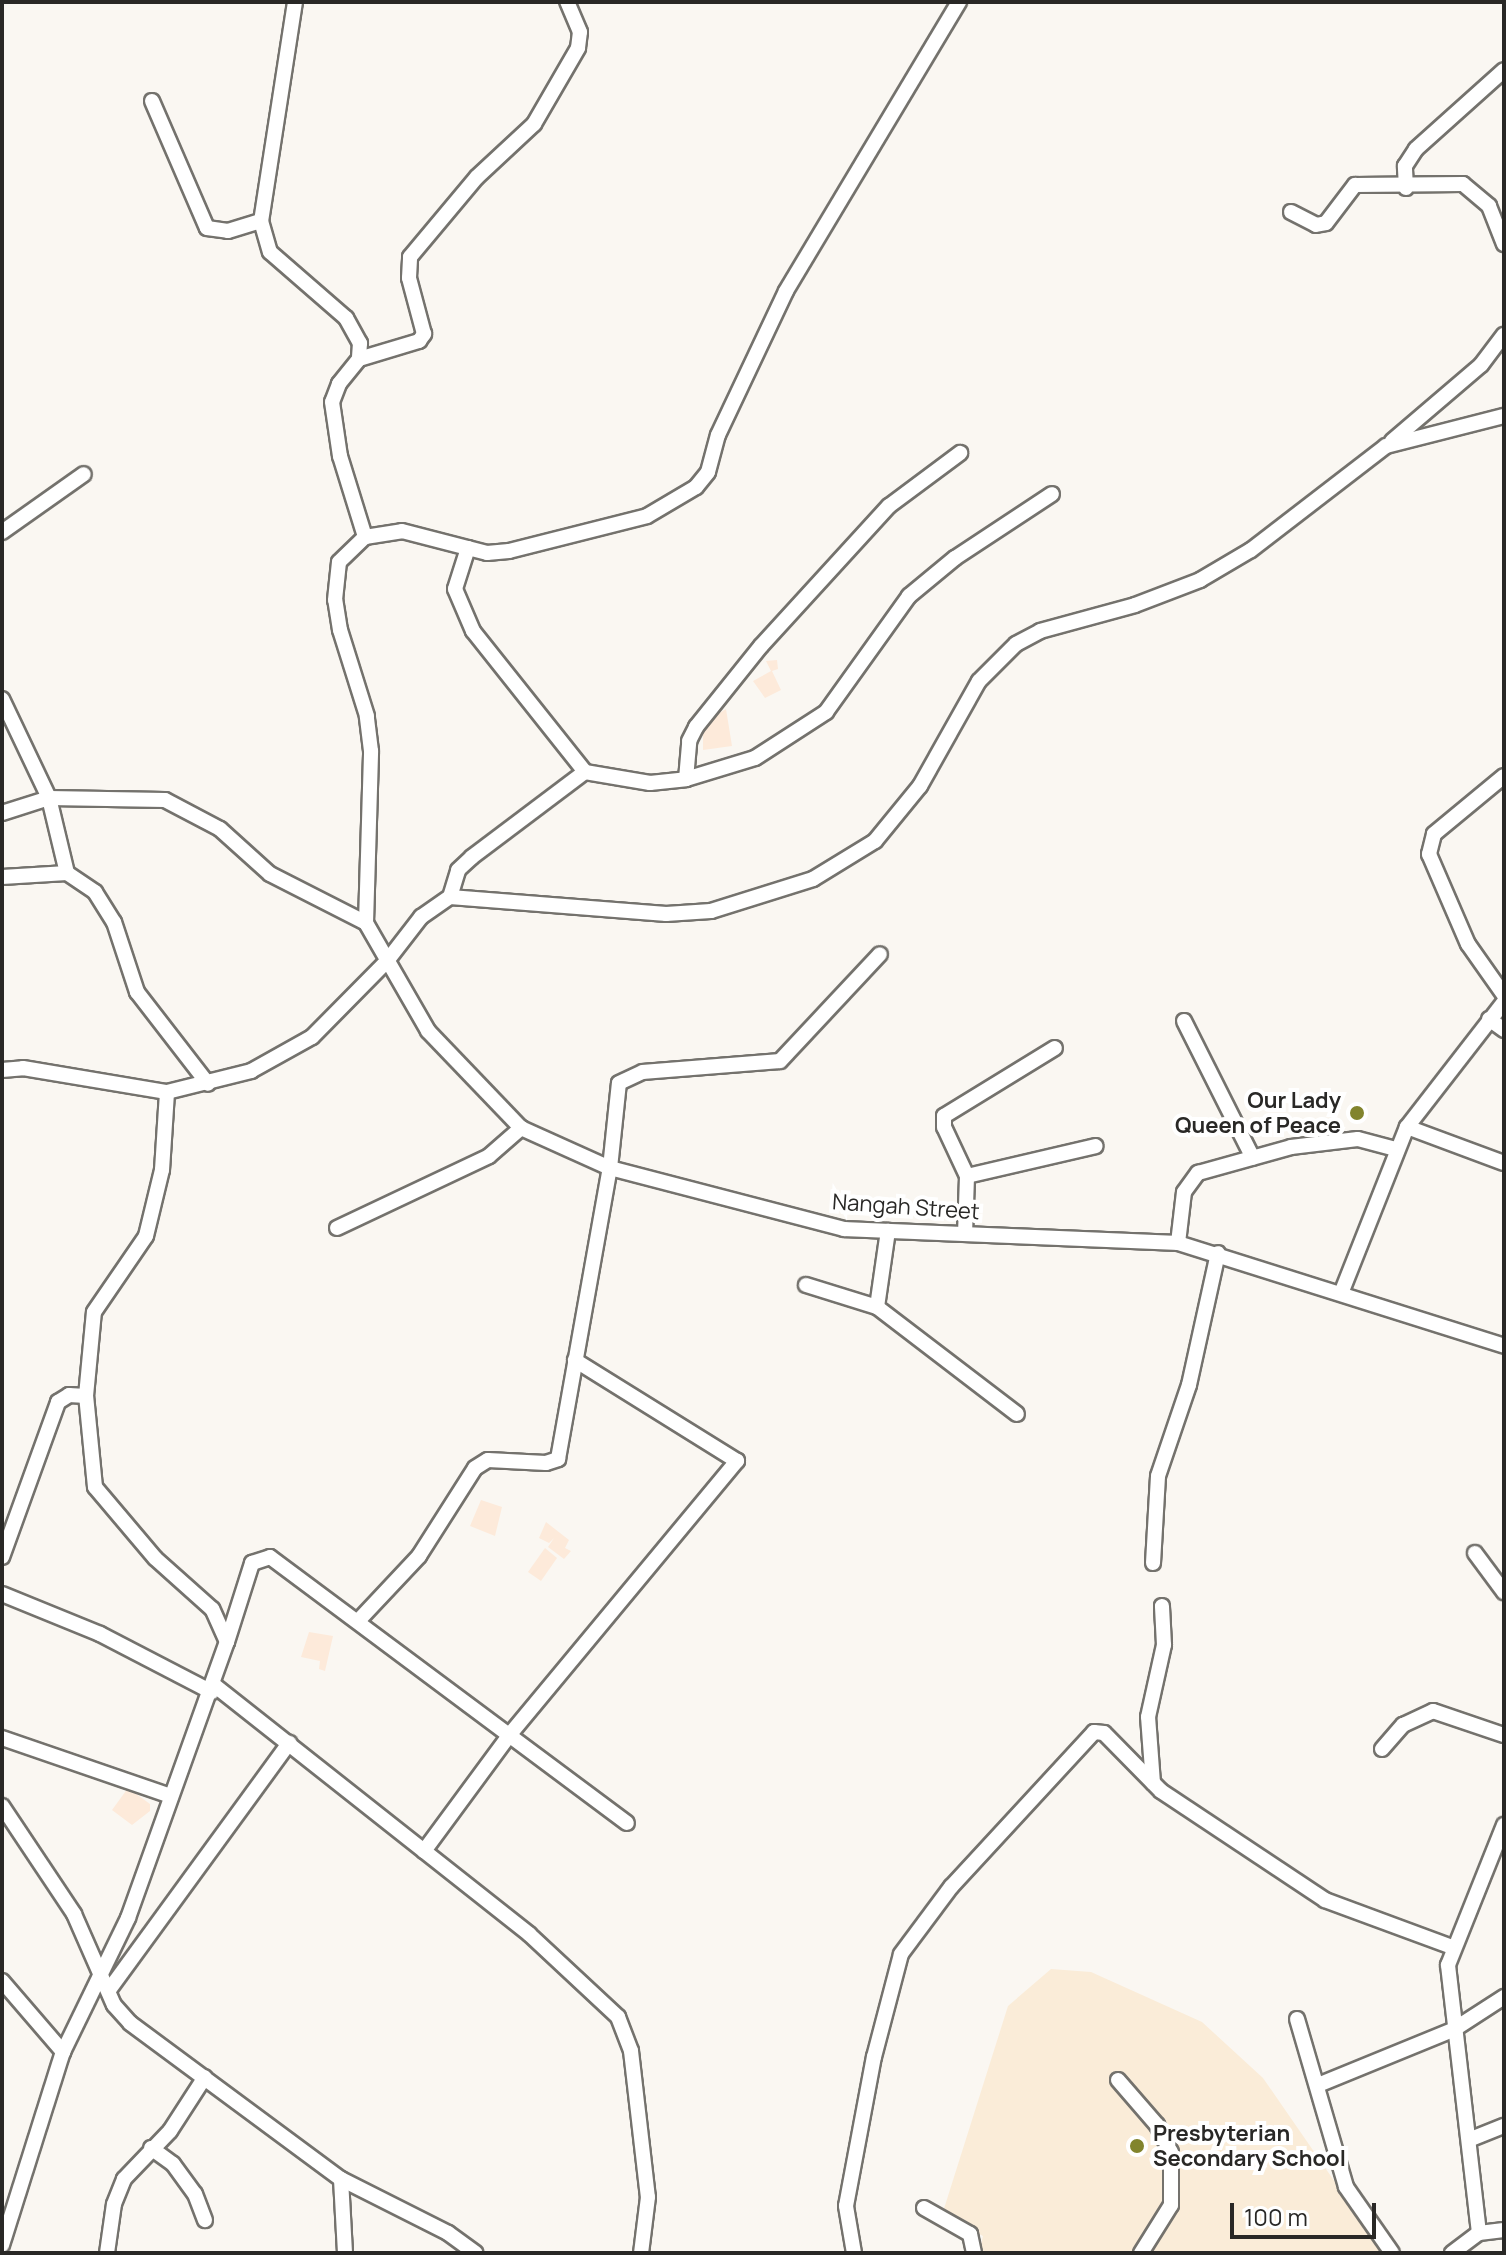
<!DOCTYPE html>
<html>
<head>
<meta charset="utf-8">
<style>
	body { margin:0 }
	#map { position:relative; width:1506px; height:2255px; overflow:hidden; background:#faf7f2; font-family:Manrope,sans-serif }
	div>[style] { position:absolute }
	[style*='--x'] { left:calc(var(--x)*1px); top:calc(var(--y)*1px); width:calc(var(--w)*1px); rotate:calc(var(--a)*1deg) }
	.commercial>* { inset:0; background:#fdeada }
	.education>* { inset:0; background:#faecd8 }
	.roads { filter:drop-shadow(2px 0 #74726d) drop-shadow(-2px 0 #74726d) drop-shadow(0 2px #74726d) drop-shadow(0 -2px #74726d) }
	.minor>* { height:14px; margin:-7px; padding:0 7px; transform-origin:7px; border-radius:7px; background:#fff }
	.dots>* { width:22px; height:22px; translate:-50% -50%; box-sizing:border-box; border:4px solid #fff; border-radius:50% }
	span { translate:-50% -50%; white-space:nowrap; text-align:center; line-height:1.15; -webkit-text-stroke:8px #fff; paint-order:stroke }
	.poi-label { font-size:22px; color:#292826; font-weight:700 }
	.right { translate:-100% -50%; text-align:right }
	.left { translate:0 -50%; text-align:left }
	.street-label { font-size:22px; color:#292826 }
	.frame { position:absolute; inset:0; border:4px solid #292826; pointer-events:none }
	.scale { position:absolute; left:1230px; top:2203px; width:146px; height:36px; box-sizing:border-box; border:4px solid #292826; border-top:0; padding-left:10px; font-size:24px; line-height:28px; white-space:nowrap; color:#292826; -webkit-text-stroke:6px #fff; paint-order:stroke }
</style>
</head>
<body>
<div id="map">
	<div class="commercial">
		<div style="clip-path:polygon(777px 660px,778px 669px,772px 671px,781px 690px,765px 698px,753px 681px,771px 671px,766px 661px)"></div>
		<div style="clip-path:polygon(726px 709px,732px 746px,703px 750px,703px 723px)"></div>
		<div style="clip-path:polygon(481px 1500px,502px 1507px,495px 1536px,470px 1526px)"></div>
		<div style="clip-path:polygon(546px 1522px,569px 1540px,565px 1548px,571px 1551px,564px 1559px,548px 1547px,554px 1538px,549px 1543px,539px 1538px)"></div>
		<div style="clip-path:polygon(545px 1548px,557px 1558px,541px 1581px,528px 1572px)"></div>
		<div style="clip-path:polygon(309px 1632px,333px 1636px,325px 1671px,319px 1669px,320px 1661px,301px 1657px)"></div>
		<div style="clip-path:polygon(128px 1788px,150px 1804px,150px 1811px,132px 1825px,112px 1810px)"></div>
	</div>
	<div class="education">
		<div style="clip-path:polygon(1051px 1969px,1091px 1972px,1202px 2022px,1263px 2078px,1384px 2253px,979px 2253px,983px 2236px,942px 2215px,1008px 2006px)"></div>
	</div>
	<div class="roads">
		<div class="minor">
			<div style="--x:295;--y:2;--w:222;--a:98.8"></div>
			<div style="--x:261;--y:221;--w:32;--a:74"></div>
			<div style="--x:270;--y:252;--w:101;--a:41"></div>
			<div style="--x:346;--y:318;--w:29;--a:61"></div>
			<div style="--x:360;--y:343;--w:16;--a:94"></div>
			<div style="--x:359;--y:359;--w:32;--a:129"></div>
			<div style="--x:339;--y:384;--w:19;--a:111"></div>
			<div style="--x:332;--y:402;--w:55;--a:81.6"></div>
			<div style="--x:340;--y:456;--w:85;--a:72.8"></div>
			<div style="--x:152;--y:101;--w:138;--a:66.6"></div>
			<div style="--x:207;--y:228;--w:21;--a:8"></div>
			<div style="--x:228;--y:231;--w:34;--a:-17"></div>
			<div style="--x:1406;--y:188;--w:22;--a:-93"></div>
			<div style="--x:1405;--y:166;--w:20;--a:-57"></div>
			<div style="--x:1416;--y:149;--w:118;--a:-41.9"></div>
			<div style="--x:1291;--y:212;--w:28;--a:27"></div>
			<div style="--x:1316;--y:225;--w:10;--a:-11"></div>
			<div style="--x:1326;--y:223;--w:48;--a:-52.7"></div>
			<div style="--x:1355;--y:185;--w:108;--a:-0.5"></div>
			<div style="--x:1463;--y:184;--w:34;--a:40"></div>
			<div style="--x:1489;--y:206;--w:41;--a:68.5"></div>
			<div style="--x:359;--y:359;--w:63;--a:-16.7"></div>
			<div style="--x:419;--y:341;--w:9;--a:-54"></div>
			<div style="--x:424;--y:334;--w:58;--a:-105"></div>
			<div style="--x:409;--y:278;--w:21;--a:-87"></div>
			<div style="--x:410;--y:257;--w:104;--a:-50.1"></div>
			<div style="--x:477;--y:177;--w:78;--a:-42.9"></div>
			<div style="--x:534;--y:124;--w:88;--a:-59.9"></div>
			<div style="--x:578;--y:48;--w:16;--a:-83"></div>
			<div style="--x:580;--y:32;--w:33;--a:-113"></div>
			<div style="--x:1392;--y:441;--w:117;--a:-40.5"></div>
			<div style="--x:1481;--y:365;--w:38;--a:-53"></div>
			<div style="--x:2;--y:532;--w:100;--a:-35.3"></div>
			<div style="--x:468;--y:548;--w:43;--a:107.6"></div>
			<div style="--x:455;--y:589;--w:46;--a:66.8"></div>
			<div style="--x:473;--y:631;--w:180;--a:51.5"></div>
			<div style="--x:585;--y:772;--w:66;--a:9.6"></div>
			<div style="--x:650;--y:783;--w:36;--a:-6"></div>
			<div style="--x:686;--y:779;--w:38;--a:-85"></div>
			<div style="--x:689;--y:741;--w:16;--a:-63"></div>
			<div style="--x:696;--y:727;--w:104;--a:-51.3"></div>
			<div style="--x:761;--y:646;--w:190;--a:-47.6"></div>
			<div style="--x:889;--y:506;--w:89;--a:-36.7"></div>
			<div style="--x:2;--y:699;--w:110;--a:64.6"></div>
			<div style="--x:49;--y:798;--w:77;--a:76.5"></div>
			<div style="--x:1504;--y:776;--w:91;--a:140.4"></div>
			<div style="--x:1434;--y:834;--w:21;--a:104"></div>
			<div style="--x:1429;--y:854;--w:98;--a:66.6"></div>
			<div style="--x:1468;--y:944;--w:62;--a:54.8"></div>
			<div style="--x:686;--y:779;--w:72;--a:-16.9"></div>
			<div style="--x:755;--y:758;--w:85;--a:-32.9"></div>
			<div style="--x:826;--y:712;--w:143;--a:-54.4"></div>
			<div style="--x:909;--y:596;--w:60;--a:-39.6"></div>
			<div style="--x:955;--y:558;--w:116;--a:-33.4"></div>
			<div style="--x:2;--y:813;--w:49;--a:-17.7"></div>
			<div style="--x:49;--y:798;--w:116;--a:1"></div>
			<div style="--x:165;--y:800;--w:62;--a:27.8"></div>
			<div style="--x:220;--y:829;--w:67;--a:42"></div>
			<div style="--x:270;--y:874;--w:108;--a:27"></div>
			<div style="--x:366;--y:923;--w:125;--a:60.1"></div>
			<div style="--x:428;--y:1031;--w:134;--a:46.2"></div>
			<div style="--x:521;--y:1128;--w:98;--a:24.2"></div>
			<div style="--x:610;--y:1168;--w:242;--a:14.6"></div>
			<div style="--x:844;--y:1229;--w:334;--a:2.4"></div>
			<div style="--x:1178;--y:1243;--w:342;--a:17.5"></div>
			<div style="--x:2;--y:877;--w:65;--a:-3.5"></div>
			<div style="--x:67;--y:873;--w:34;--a:34"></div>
			<div style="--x:95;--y:892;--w:36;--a:58"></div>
			<div style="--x:114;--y:922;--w:74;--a:71.8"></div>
			<div style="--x:137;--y:992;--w:116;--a:52.3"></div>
			<div style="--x:450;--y:897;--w:28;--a:-73"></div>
			<div style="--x:458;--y:870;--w:19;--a:-43"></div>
			<div style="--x:472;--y:857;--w:141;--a:-37"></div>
			<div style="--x:366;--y:923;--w:172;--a:-88.3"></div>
			<div style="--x:371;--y:751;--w:35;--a:-97"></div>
			<div style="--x:367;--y:716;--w:90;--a:-107.4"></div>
			<div style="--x:340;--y:630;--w:30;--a:-99"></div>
			<div style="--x:335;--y:600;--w:38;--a:-84"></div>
			<div style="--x:339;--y:562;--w:36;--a:-44"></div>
			<div style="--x:365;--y:537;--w:37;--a:-9"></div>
			<div style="--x:402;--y:531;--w:88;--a:14.5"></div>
			<div style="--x:487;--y:553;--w:22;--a:-5"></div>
			<div style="--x:509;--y:551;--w:142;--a:-14.2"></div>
			<div style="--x:647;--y:516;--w:57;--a:-30.6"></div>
			<div style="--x:696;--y:487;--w:19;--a:-51"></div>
			<div style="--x:708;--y:472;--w:38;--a:-75"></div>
			<div style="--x:718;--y:435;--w:159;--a:-64.7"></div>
			<div style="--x:786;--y:291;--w:337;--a:-59.1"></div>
			<div style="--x:1489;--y:1019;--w:19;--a:36"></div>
			<div style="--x:1184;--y:1021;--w:153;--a:63.3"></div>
			<div style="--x:2;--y:1070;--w:21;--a:-5"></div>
			<div style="--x:23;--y:1068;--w:146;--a:9.5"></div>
			<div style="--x:167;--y:1092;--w:87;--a:-14"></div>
			<div style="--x:251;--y:1071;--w:70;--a:-29.1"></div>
			<div style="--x:312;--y:1037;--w:107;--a:-45.4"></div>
			<div style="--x:387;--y:961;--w:56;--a:-52.3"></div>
			<div style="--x:421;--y:917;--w:35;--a:-35"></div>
			<div style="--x:450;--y:897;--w:217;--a:4.5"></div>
			<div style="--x:666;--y:914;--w:45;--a:-3.8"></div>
			<div style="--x:711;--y:911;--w:107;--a:-17.4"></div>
			<div style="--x:813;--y:879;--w:73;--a:-31.5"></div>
			<div style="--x:875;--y:841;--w:71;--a:-50.7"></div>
			<div style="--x:920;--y:786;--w:120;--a:-60.7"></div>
			<div style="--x:979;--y:681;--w:52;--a:-45"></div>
			<div style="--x:1016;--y:644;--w:27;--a:-28"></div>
			<div style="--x:1040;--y:631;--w:98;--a:-15.3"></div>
			<div style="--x:1135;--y:605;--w:70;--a:-21"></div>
			<div style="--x:1200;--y:580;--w:59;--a:-30.5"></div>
			<div style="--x:1251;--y:550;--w:170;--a:-37.6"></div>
			<div style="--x:1386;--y:446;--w:122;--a:-14.3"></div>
			<div style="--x:1407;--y:1127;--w:103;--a:20.4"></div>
			<div style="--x:967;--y:1176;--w:132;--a:-13.1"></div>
			<div style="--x:337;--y:1228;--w:168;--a:-25.3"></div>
			<div style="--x:489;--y:1156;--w:43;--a:-41.2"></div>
			<div style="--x:965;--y:1234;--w:58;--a:-88"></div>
			<div style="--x:967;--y:1176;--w:54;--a:-115.1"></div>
			<div style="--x:944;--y:1127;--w:11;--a:-90"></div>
			<div style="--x:944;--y:1116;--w:130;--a:-31.5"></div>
			<div style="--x:1178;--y:1243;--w:51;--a:-83.3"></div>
			<div style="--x:1184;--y:1192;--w:24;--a:-54"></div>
			<div style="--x:1198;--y:1173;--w:97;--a:-15.6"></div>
			<div style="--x:1291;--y:1147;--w:67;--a:-6.8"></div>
			<div style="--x:1358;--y:1139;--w:38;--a:15"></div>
			<div style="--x:806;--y:1285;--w:74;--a:17.2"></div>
			<div style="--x:877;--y:1307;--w:176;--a:37.4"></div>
			<div style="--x:1342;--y:1291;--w:176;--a:-68.4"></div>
			<div style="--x:1407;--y:1127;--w:158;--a:-52.2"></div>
			<div style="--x:877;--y:1307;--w:77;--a:-81.8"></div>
			<div style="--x:1475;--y:1553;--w:49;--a:53.4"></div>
			<div style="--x:2;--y:1557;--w:165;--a:-70.1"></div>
			<div style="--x:58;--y:1402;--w:13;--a:-32"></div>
			<div style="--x:69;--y:1395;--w:17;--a:3"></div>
			<div style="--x:1153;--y:1563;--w:87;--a:-86.7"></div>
			<div style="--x:1158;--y:1476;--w:96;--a:-71.2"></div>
			<div style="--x:1189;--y:1385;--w:135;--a:-77.6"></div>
			<div style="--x:2;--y:1594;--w:106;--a:22.2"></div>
			<div style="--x:100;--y:1634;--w:126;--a:27.4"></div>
			<div style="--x:359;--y:1620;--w:88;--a:-46.8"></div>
			<div style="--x:419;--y:1556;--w:104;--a:-57.5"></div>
			<div style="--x:475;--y:1468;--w:15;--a:-32"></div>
			<div style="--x:488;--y:1460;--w:58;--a:3"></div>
			<div style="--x:546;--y:1463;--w:13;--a:-18"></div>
			<div style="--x:558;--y:1459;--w:296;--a:-79.9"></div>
			<div style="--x:610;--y:1168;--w:85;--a:-84"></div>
			<div style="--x:619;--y:1083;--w:26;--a:-25"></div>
			<div style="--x:643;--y:1072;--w:137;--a:-4.6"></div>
			<div style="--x:780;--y:1061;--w:146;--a:-46.9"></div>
			<div style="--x:227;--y:1642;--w:83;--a:-72.4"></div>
			<div style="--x:252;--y:1563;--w:19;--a:-18"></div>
			<div style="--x:270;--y:1557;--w:445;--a:36.7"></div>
			<div style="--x:214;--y:1685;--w:402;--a:38.3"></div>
			<div style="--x:529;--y:1934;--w:122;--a:43"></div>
			<div style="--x:618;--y:2017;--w:36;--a:69"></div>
			<div style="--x:631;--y:2051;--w:147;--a:83.4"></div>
			<div style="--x:648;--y:2197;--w:56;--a:97.1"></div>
			<div style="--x:2;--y:1738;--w:178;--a:19"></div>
			<div style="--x:1382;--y:1749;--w:32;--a:-49"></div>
			<div style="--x:1403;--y:1725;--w:33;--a:-25"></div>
			<div style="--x:1433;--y:1711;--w:75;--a:18.7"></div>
			<div style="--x:1153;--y:1783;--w:66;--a:-94.3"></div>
			<div style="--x:1148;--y:1717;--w:74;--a:-77.5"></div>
			<div style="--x:1164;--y:1645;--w:39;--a:-93"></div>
			<div style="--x:2;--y:1806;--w:130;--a:56.3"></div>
			<div style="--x:74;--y:1914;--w:99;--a:66.3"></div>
			<div style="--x:114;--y:2005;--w:24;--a:48"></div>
			<div style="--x:130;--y:2023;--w:262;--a:36.5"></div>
			<div style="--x:341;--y:2179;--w:120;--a:26.8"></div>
			<div style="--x:448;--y:2233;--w:34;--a:36"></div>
			<div style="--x:424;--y:1851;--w:147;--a:-53.6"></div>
			<div style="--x:511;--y:1733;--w:354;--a:-50.3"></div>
			<div style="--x:737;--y:1461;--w:191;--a:-148.1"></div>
			<div style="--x:2;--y:1981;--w:94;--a:49.3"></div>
			<div style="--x:109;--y:1990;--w:306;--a:-53.9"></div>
			<div style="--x:1297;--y:2019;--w:175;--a:73.7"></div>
			<div style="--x:1346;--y:2187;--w:80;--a:55.1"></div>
			<div style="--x:1118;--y:2080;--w:60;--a:49.1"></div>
			<div style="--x:1157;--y:2125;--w:30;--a:63"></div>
			<div style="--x:1171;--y:2152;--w:53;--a:90"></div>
			<div style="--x:1171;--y:2205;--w:57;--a:122"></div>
			<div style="--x:1318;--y:2085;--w:146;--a:-22.2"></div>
			<div style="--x:1453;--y:2030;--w:61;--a:-32.9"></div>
			<div style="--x:1471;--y:2139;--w:35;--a:-22"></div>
			<div style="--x:151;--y:2148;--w:27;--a:36"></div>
			<div style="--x:173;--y:2164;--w:37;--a:54"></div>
			<div style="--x:195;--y:2194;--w:28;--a:69"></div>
			<div style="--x:341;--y:2179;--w:74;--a:86.9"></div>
			<div style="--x:924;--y:2208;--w:53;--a:29.5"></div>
			<div style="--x:970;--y:2234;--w:19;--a:78"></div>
			<div style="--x:1479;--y:2233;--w:25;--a:-7"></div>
			<div style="--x:2;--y:2245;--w:202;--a:-72.5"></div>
			<div style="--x:63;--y:2052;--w:149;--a:-64.1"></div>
			<div style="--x:128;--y:1918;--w:293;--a:-70.3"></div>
			<div style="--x:227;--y:1642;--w:36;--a:-114"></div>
			<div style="--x:212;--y:1609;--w:76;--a:-138.2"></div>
			<div style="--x:155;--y:1558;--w:93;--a:-130.2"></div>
			<div style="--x:95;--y:1487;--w:91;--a:-95.6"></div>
			<div style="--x:86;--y:1396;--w:84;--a:-84.6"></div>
			<div style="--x:94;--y:1312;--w:92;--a:-55.6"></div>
			<div style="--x:146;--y:1236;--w:68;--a:-76.4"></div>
			<div style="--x:162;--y:1170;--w:78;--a:-86.3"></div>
			<div style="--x:107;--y:2253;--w:49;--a:-81.9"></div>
			<div style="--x:114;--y:2204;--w:27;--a:-68"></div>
			<div style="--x:124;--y:2179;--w:66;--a:-46.2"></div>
			<div style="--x:170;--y:2131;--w:64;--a:-57.1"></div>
			<div style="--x:854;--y:2253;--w:48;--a:-99.7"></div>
			<div style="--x:846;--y:2206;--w:152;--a:-79.4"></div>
			<div style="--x:874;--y:2057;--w:106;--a:-75.3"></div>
			<div style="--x:901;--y:1954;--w:84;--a:-53.3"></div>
			<div style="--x:951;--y:1887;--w:211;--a:-47.3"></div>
			<div style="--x:1094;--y:1732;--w:10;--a:6"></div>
			<div style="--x:1104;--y:1733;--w:81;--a:45.5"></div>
			<div style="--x:1161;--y:1791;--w:197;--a:33.6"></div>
			<div style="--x:1325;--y:1900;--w:135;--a:20.3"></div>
			<div style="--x:1452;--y:2253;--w:34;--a:-37"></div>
			<div style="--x:1479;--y:2233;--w:270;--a:-96.6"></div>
			<div style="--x:1448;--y:1965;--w:151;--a:-68.2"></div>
		</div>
	</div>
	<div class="dots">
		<div style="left:1357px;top:1113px;background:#82842d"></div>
		<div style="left:1137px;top:2146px;background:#82842d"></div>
	</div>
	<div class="poi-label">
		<span class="right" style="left:1341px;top:1113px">Our Lady<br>Queen of Peace</span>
		<span class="left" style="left:1153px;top:2146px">Presbyterian<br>Secondary School</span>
	</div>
	<div class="street-label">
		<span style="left:906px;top:1207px;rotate:4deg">Nangah Street</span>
	</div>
	<div class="frame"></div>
	<div class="scale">100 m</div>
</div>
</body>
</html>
